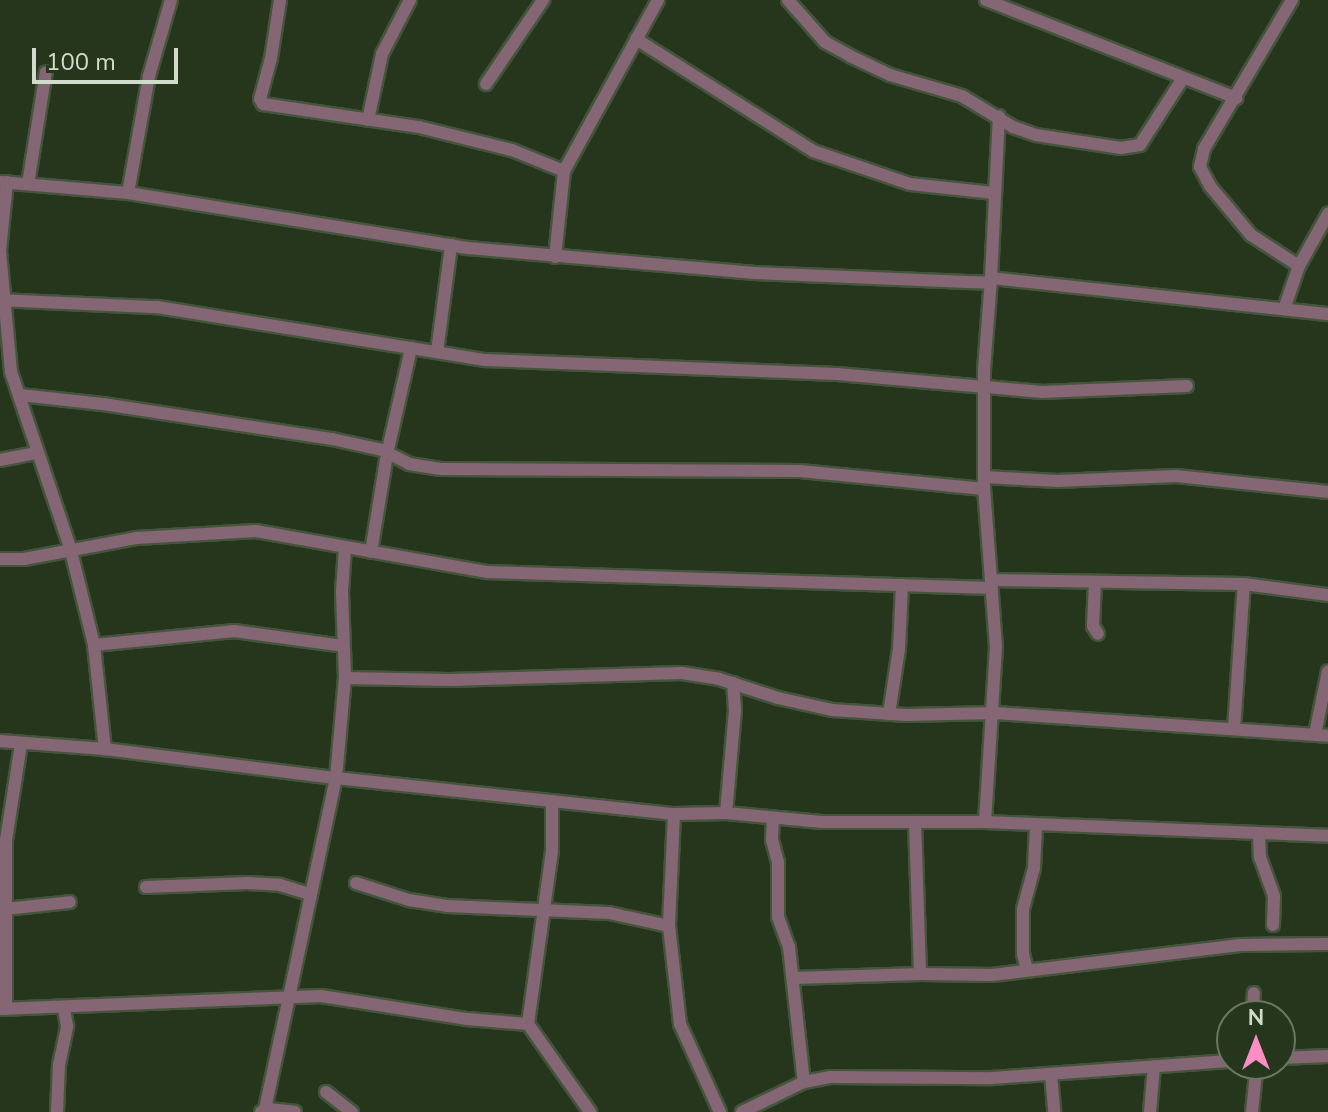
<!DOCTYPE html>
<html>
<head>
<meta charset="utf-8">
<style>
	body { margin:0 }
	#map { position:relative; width:1328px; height:1112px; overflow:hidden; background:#26361d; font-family:"Nunito Sans",sans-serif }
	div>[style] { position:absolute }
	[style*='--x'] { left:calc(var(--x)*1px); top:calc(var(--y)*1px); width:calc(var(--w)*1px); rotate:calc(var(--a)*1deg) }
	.roads { filter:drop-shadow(2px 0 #45543c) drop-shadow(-2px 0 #45543c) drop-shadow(0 2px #45543c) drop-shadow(0 -2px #45543c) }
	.minor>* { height:12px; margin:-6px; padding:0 6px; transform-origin:6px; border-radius:6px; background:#856674 }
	span { translate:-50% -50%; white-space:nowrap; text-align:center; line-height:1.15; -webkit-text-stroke:8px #26361d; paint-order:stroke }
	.north { position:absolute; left:1216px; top:1000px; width:80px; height:80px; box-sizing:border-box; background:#26361d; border:2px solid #6a7863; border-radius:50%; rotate:0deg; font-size:22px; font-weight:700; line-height:32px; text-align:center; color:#d1dbcc }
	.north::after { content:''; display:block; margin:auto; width:28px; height:36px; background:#fb8fc4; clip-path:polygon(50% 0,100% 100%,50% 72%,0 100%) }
	.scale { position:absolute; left:32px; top:48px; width:146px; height:36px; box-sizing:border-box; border:4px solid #d1dbcc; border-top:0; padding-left:10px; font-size:24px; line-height:28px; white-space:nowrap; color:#d1dbcc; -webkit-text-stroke:6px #26361d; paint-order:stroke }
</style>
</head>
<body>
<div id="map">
	<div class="roads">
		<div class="minor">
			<div style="--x:280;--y:0;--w:59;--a:98.8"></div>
			<div style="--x:271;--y:58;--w:42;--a:105"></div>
			<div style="--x:260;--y:99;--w:6;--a:59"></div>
			<div style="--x:263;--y:104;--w:158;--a:8.4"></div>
			<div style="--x:419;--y:127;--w:96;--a:13.9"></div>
			<div style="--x:512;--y:150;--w:56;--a:22"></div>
			<div style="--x:788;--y:0;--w:56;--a:48.6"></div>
			<div style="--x:825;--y:42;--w:29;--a:29"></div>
			<div style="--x:850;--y:56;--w:44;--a:25.4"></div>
			<div style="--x:890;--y:75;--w:75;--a:16.3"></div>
			<div style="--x:962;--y:96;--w:60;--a:31.3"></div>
			<div style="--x:1013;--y:127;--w:24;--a:19"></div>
			<div style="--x:1036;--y:135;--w:86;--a:8.7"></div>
			<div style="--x:1121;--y:148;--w:19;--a:-9"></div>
			<div style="--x:1140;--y:145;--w:80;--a:-57.3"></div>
			<div style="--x:986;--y:0;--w:269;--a:21.4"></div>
			<div style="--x:1292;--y:0;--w:173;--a:120.6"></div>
			<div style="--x:1204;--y:149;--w:18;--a:103"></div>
			<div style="--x:1200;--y:167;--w:21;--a:62"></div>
			<div style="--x:1210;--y:186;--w:64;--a:50.1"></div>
			<div style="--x:1251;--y:235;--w:57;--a:32.9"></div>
			<div style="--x:636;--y:39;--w:209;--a:32.3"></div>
			<div style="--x:813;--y:151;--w:102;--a:18.8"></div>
			<div style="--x:910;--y:184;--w:84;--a:6.1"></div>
			<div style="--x:486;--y:84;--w:102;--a:-55.8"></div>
			<div style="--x:368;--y:120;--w:67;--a:-78"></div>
			<div style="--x:382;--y:54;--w:61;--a:-62.6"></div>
			<div style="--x:0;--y:182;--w:128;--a:4.9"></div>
			<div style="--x:128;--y:193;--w:344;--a:9.2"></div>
			<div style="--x:468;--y:248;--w:288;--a:5"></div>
			<div style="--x:755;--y:273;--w:235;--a:2.4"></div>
			<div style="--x:7;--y:182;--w:69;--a:95.8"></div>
			<div style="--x:0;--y:251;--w:121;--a:84.8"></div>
			<div style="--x:11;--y:372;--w:185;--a:71.4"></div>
			<div style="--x:70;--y:547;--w:101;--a:76.2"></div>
			<div style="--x:94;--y:645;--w:105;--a:84"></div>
			<div style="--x:28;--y:184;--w:113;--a:-80.9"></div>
			<div style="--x:128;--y:193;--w:119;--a:-79.8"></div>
			<div style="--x:149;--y:76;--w:79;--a:-73.9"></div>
			<div style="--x:555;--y:257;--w:86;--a:-84"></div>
			<div style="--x:564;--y:171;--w:195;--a:-61.2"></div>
			<div style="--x:991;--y:278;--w:162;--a:-87.2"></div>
			<div style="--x:0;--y:300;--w:157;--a:2.6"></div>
			<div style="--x:157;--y:307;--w:333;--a:9.2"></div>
			<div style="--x:486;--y:360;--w:351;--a:2.3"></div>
			<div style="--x:837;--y:374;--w:206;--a:5"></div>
			<div style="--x:1042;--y:392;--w:145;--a:-2.4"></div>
			<div style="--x:1284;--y:309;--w:46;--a:-70.8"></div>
			<div style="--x:1299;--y:266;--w:60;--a:-60.9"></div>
			<div style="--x:437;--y:352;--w:108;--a:-82.5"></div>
			<div style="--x:20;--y:395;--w:83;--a:6.2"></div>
			<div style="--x:103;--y:404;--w:232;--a:8.7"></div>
			<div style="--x:332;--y:439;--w:51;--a:12.4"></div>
			<div style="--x:382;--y:450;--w:30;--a:27"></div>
			<div style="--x:409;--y:464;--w:32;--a:9"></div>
			<div style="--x:441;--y:469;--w:359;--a:0.3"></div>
			<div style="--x:800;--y:471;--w:185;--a:5.6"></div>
			<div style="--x:0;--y:460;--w:37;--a:-11"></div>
			<div style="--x:985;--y:477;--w:72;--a:3.2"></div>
			<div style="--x:1057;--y:481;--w:119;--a:-2.4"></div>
			<div style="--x:1176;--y:476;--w:153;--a:6"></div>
			<div style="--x:371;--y:552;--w:99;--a:-80.7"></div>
			<div style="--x:387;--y:454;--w:109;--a:-77.2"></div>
			<div style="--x:0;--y:559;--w:24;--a:0"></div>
			<div style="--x:24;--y:559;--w:114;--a:-10.6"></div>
			<div style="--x:136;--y:538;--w:120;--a:-3.3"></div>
			<div style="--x:256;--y:531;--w:235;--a:10.1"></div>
			<div style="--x:487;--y:572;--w:505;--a:1.81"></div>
			<div style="--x:991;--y:580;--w:253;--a:0.9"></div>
			<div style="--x:1244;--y:584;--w:85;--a:7.5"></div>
			<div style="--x:1095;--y:582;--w:44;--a:92.6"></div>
			<div style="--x:1093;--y:626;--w:9;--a:58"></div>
			<div style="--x:94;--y:645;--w:141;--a:-5.7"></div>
			<div style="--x:234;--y:631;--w:110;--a:7.8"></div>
			<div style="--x:345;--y:678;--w:105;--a:1.1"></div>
			<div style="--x:450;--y:680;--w:232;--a:-1.7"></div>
			<div style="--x:682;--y:673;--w:37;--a:9"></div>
			<div style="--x:719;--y:679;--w:62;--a:17.9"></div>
			<div style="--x:778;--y:698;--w:55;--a:12.5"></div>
			<div style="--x:832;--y:710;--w:74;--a:3.9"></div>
			<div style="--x:906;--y:715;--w:88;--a:-1.3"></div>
			<div style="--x:994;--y:713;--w:335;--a:3.9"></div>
			<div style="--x:889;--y:714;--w:66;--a:-81.3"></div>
			<div style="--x:899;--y:649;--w:64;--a:-87.3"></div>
			<div style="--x:1234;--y:729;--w:145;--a:-86.1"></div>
			<div style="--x:1315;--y:734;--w:64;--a:-78.3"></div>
			<div style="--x:0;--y:741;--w:105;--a:4.4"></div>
			<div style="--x:105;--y:749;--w:233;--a:7.2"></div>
			<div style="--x:336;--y:778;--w:340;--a:6.1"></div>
			<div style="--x:674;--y:814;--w:52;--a:-1.1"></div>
			<div style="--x:726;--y:813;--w:96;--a:5.4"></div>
			<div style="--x:822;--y:822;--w:163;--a:0"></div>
			<div style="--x:985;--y:822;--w:343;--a:2.3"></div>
			<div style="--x:552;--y:801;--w:50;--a:90"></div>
			<div style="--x:552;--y:851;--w:175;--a:97.9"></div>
			<div style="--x:528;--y:1024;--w:108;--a:54.8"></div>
			<div style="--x:726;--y:813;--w:103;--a:-85"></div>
			<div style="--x:735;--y:710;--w:27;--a:-94"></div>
			<div style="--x:674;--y:814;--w:112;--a:92.6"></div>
			<div style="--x:669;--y:926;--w:99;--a:83.6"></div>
			<div style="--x:680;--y:1024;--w:97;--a:65.6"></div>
			<div style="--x:773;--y:819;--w:21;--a:93"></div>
			<div style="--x:772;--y:840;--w:23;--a:75"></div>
			<div style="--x:778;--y:862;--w:55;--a:90"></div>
			<div style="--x:778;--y:917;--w:32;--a:70"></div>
			<div style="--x:789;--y:947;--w:136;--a:83.7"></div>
			<div style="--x:915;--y:822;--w:152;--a:88.1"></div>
			<div style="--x:920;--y:974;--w:72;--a:0.8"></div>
			<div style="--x:992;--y:975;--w:250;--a:-6.9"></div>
			<div style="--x:1240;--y:945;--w:88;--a:-0.7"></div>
			<div style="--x:985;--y:822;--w:175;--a:-86.4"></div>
			<div style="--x:996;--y:647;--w:158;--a:-94.3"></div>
			<div style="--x:984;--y:489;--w:119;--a:-90"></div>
			<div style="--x:984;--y:370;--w:92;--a:-85.6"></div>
			<div style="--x:991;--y:278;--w:339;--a:6.1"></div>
			<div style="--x:1259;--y:834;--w:23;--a:88"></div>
			<div style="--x:1260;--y:857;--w:41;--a:70.3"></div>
			<div style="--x:1274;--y:896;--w:29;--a:92"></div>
			<div style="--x:356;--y:883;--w:56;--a:17.8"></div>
			<div style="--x:409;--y:900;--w:38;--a:9"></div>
			<div style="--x:447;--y:906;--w:162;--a:2.5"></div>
			<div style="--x:609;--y:913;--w:61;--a:12.2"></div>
			<div style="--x:146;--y:887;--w:101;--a:-2.3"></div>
			<div style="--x:247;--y:883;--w:33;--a:3"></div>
			<div style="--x:280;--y:885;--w:30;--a:17"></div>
			<div style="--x:5;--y:909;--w:65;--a:-6.1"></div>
			<div style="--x:1027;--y:970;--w:16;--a:-104"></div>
			<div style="--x:1023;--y:954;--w:45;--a:-90"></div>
			<div style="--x:1023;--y:909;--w:42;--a:-75"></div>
			<div style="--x:1034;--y:868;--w:41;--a:-87.2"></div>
			<div style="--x:794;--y:978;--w:126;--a:-1.8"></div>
			<div style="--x:0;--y:1009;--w:321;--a:-2.3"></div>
			<div style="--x:321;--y:996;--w:148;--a:9"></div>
			<div style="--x:467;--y:1019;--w:61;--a:4.7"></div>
			<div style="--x:6;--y:1009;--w:169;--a:-90"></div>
			<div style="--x:6;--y:840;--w:97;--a:-81.1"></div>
			<div style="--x:1253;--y:1016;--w:23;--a:-88"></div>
			<div style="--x:1280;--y:1058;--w:48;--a:-2.4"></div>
			<div style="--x:1051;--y:1074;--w:38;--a:85"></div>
			<div style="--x:326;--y:1092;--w:33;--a:38"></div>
			<div style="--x:265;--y:1109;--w:339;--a:-77.9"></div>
			<div style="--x:336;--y:778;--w:100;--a:-84.9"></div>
			<div style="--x:345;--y:678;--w:87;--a:-92"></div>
			<div style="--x:342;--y:591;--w:43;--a:-86"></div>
			<div style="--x:57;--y:1112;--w:47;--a:-87.6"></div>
			<div style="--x:59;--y:1065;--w:40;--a:-78"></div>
			<div style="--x:67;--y:1026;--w:17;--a:-100"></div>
			<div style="--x:261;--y:1112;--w:8;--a:-23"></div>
			<div style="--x:268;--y:1109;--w:27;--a:6"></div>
			<div style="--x:742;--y:1112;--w:69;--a:-25.8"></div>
			<div style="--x:804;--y:1082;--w:26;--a:-11"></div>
			<div style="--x:830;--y:1077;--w:162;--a:0.4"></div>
			<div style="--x:992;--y:1078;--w:241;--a:-4.1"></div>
			<div style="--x:1150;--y:1112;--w:46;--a:-85"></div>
			<div style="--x:1252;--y:1112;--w:48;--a:-84.1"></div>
		</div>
	</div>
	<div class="north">N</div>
	<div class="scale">100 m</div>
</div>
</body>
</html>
